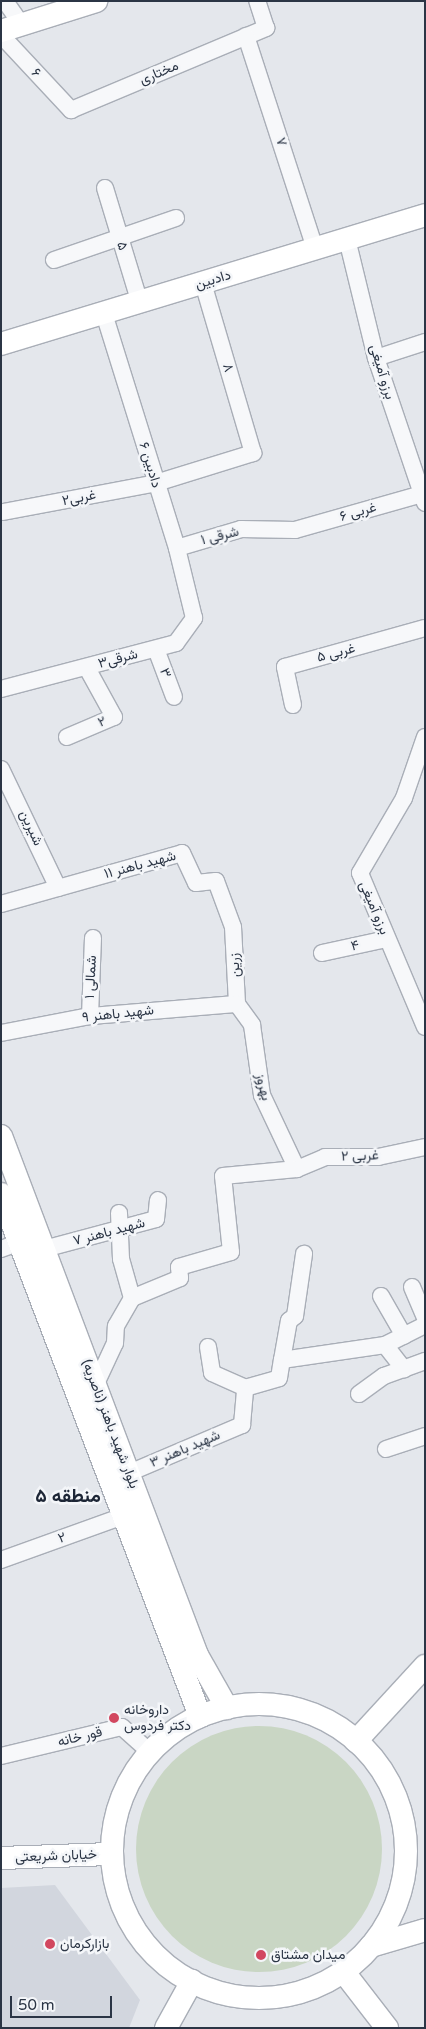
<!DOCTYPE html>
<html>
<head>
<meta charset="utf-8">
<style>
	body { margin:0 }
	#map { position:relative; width:426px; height:2029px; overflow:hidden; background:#e4e7ec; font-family:"Varela Round",Vazirmatn,sans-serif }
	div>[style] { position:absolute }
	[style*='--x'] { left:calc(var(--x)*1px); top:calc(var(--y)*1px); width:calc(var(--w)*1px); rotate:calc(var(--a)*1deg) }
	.built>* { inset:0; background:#d2d6de }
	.green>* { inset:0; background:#c9d6c4 }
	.round { border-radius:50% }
	.roads { filter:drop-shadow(1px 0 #a9aeb7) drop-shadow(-1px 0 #a9aeb7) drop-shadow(0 1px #a9aeb7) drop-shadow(0 -1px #a9aeb7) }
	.street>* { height:16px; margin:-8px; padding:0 8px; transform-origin:8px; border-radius:8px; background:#f7f8fa }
	.secondary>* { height:22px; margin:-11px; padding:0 11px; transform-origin:11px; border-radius:11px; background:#fff }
	.secondary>.ring { margin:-11px; padding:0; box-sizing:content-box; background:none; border:22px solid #fff; border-radius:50% }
	.dots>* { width:14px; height:14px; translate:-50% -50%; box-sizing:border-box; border:2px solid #f4f6f9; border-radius:50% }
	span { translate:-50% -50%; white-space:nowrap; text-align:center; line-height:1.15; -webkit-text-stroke:5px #f4f6f9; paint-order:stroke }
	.street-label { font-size:14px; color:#2b3545 }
	.poi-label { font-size:14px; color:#2b3545 }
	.left { translate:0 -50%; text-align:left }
	.district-label { font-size:19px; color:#1d2636; font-weight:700 }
	.frame { position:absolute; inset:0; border:2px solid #2b3545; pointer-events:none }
	.scale { position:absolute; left:10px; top:1996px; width:102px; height:22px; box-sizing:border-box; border:2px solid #2b3545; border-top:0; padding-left:6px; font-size:15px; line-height:18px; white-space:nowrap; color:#2b3545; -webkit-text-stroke:4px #f4f6f9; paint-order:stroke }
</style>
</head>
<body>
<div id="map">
	<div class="built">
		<div style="clip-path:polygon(55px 1885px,140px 2000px,129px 2028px,1px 2028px,1px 1888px)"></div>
	</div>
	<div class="green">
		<div class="round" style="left:136px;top:1726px;width:246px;height:246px"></div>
	</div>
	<div class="roads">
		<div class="street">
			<div style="--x:5;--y:1;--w:28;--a:55"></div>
			<div style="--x:1;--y:35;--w:103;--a:47"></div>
			<div style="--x:71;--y:110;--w:212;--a:-22.8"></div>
			<div style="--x:266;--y:28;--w:28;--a:-108"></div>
			<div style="--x:246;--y:36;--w:223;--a:72"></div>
			<div style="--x:105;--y:188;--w:120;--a:73.1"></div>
			<div style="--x:347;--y:239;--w:122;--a:76.3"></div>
			<div style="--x:376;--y:358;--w:153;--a:71.3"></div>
			<div style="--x:54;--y:260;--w:129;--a:-19"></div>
			<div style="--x:376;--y:358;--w:52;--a:-18.1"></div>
			<div style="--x:3;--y:512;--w:156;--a:-10.7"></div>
			<div style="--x:156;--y:483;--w:102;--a:-17.2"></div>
			<div style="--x:253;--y:453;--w:177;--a:-106.4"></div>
			<div style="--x:177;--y:548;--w:67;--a:-16.5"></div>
			<div style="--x:241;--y:529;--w:54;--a:1.1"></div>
			<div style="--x:295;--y:530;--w:132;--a:-15.8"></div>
			<div style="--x:156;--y:649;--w:51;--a:69.4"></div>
			<div style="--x:1;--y:689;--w:181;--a:-14.7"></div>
			<div style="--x:176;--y:643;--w:31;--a:-54"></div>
			<div style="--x:194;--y:618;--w:72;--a:-103.7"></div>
			<div style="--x:177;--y:548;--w:245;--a:-107.3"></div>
			<div style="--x:293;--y:705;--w:39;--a:-102"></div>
			<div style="--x:285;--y:667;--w:145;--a:-15.6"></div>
			<div style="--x:67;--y:737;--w:51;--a:-23.1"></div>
			<div style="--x:114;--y:717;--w:56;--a:-118.9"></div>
			<div style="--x:425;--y:737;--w:65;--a:109"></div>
			<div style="--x:404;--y:798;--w:87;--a:120.4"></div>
			<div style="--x:360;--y:873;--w:167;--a:67.1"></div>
			<div style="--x:1;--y:769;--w:132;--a:64.4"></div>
			<div style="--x:1;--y:904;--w:188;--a:-15.7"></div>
			<div style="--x:182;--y:853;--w:33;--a:65"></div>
			<div style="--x:196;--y:883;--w:20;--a:-6"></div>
			<div style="--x:216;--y:881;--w:49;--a:69.7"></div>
			<div style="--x:233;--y:927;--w:77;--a:87"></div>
			<div style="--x:322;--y:953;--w:66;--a:-12.2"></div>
			<div style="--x:237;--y:1004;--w:26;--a:54"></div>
			<div style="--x:252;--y:1025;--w:71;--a:81.9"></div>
			<div style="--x:262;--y:1095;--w:82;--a:64.7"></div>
			<div style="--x:90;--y:1016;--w:78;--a:-87.8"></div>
			<div style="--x:1;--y:1033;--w:91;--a:-10.8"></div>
			<div style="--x:90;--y:1016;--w:147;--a:-4.7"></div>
			<div style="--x:119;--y:1213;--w:46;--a:87.5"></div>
			<div style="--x:121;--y:1259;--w:41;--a:74.2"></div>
			<div style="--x:1;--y:1249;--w:20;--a:-20"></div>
			<div style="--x:44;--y:1249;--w:116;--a:-15"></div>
			<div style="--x:156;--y:1219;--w:19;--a:-84"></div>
			<div style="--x:412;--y:1287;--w:33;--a:67"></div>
			<div style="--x:381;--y:1296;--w:46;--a:60.1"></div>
			<div style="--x:385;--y:1345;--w:31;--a:52"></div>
			<div style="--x:208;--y:1347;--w:26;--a:81"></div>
			<div style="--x:212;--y:1373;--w:36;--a:24"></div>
			<div style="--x:282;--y:1360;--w:40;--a:-80"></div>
			<div style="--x:289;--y:1321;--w:8;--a:-40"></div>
			<div style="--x:295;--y:1316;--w:63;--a:-81.7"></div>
			<div style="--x:95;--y:1386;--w:47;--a:-65.1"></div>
			<div style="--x:115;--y:1343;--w:17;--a:-87"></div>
			<div style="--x:116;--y:1326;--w:32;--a:-60"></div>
			<div style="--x:132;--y:1298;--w:52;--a:-22.6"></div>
			<div style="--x:180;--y:1278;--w:11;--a:-95"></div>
			<div style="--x:179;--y:1267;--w:54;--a:-16.1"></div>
			<div style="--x:231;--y:1252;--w:76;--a:-96"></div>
			<div style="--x:223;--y:1176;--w:74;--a:-5.4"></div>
			<div style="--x:297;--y:1169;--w:30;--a:-23"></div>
			<div style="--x:325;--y:1157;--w:53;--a:0"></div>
			<div style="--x:378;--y:1157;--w:48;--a:-12"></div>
			<div style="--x:359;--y:1394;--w:31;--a:-36"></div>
			<div style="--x:384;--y:1376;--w:44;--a:-20.1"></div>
			<div style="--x:386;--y:1449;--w:41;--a:-18.4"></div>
			<div style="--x:129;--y:1473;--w:123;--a:-23"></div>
			<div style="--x:242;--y:1425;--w:37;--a:-85"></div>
			<div style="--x:245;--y:1388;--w:35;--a:-16"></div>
			<div style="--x:279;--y:1378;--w:18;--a:-81"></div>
			<div style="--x:282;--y:1360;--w:104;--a:-8.3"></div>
			<div style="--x:385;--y:1345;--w:45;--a:-26.6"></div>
			<div style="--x:1;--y:1560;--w:130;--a:-19.8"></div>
			<div style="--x:1;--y:1756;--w:124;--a:-13.5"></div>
			<div style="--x:122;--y:1727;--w:38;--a:42"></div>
		</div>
		<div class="secondary">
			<div style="--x:1;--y:31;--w:100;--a:-17.5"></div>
			<div style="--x:1;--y:344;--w:443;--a:-16.9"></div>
			<div style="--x:1;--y:1136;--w:555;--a:69.31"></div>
			<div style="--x:197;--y:1655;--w:61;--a:60.5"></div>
			<div style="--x:1;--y:1194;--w:559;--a:69.13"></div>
			<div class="ring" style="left:112px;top:1704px;width:272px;height:272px"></div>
			<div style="--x:356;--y:1741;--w:102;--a:-47.4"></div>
			<div style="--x:1;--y:1858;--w:111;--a:-2.1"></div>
			<div style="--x:371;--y:1946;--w:56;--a:-16.5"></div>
			<div style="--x:343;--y:1971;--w:72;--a:52.3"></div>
			<div style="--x:166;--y:2028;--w:54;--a:-61"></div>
		</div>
	</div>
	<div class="dots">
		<div style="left:114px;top:1718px;background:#d2475f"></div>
		<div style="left:50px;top:1944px;background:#d2475f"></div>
		<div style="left:261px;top:1955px;background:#d2475f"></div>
	</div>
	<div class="street-label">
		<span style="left:36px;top:73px;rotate:47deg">۶</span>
		<span style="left:159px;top:73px;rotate:-23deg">مختاری</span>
		<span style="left:281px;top:142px;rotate:72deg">۷</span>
		<span style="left:122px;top:246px;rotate:73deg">۵</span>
		<span style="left:213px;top:280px;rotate:-17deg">دادبین</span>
		<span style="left:228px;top:368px;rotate:74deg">۸</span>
		<span style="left:382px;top:372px;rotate:73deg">برزو آمیغی</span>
		<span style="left:150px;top:465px;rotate:73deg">دادبین ۶</span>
		<span style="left:79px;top:498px;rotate:-11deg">غربی۲</span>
		<span style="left:358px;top:512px;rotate:-16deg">۶ غربی</span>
		<span style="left:220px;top:536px;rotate:-14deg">۱ شرقی</span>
		<span style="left:336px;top:653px;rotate:-15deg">۵ غربی</span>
		<span style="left:118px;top:659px;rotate:-15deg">شرقی۳</span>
		<span style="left:165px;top:673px;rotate:70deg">۳</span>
		<span style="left:102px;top:722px;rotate:-23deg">۲</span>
		<span style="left:31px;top:828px;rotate:66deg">شیرین</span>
		<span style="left:140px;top:865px;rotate:-15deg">شهید باهنر ۱۱</span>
		<span style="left:374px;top:908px;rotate:67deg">برزو آمیغی</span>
		<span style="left:355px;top:946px;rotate:-13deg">۴</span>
		<span style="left:235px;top:965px;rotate:-93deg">زرین</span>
		<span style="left:91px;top:977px;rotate:-87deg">۱ شمالی</span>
		<span style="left:118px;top:1014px;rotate:-6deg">شهید باهنر ۹</span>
		<span style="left:263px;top:1087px;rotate:76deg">بهروز</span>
		<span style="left:360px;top:1156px;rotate:-2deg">۲ غربی</span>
		<span style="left:109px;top:1232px;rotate:-15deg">شهید باهنر ۷</span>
		<span style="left:110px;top:1424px;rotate:69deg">بلوار شهید باهنر (ناصریه)</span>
		<span style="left:185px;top:1449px;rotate:-23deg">شهید باهنر ۳</span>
		<span style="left:62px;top:1538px;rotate:-20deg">۲</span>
		<span style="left:80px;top:1737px;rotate:-14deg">قور خانه</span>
		<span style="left:56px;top:1856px;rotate:-2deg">خیابان شریعتی</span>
	</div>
	<div class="poi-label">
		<span class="left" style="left:124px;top:1718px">داروخانه<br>دکتر فردوس</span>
		<span class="left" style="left:60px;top:1944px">بازارکرمان</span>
		<span class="left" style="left:271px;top:1955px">ميدان مشتاق</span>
	</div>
	<div class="district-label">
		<span style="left:68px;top:1497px">منطقه ۵</span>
	</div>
	<div class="frame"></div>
	<div class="scale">50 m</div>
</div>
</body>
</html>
